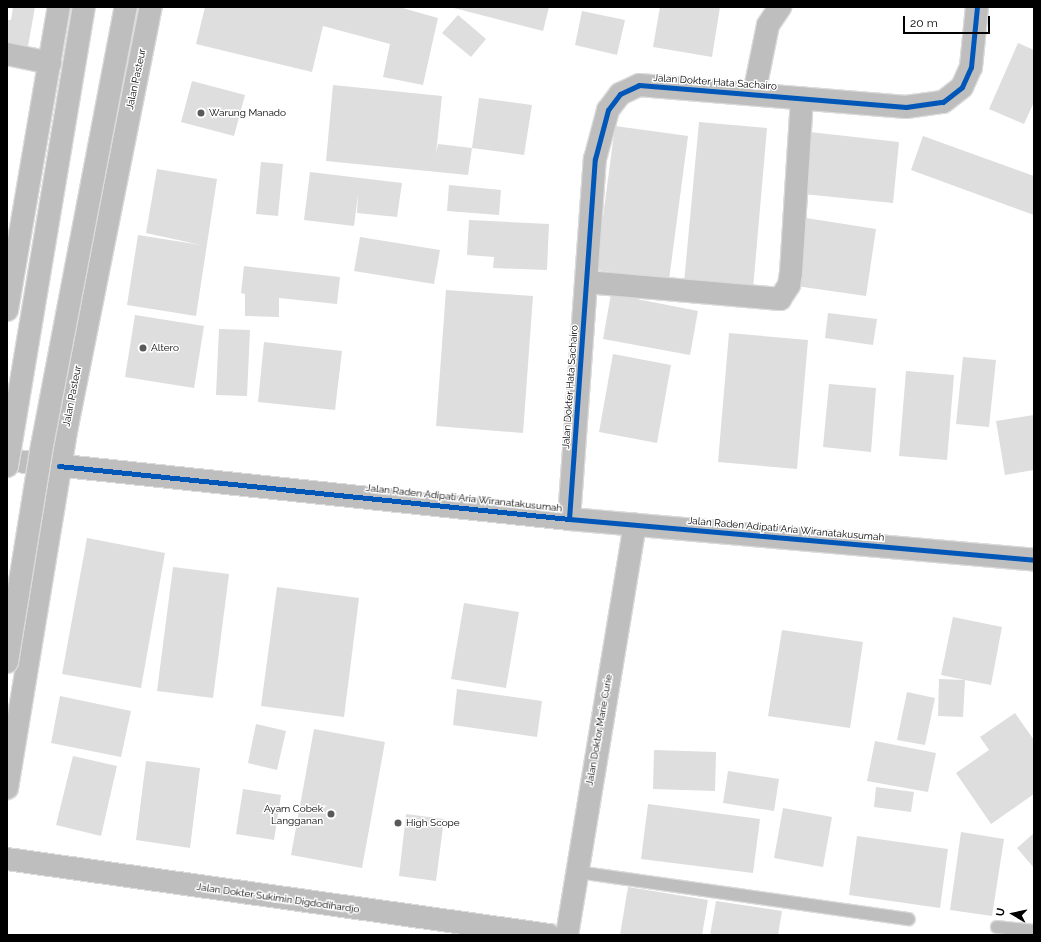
<!DOCTYPE html>
<html>
<head>
<meta charset="utf-8">
<style>
	body { margin:0 }
	#map { position:relative; width:1041px; height:942px; overflow:hidden; background:#fff; font-family:Raleway,sans-serif }
	div>[style] { position:absolute }
	[style*='--x'] { left:calc(var(--x)*1px); top:calc(var(--y)*1px); width:calc(var(--w)*1px); rotate:calc(var(--a)*1deg) }
	.building>* { inset:0; background:#dedede }
	.roads { filter:drop-shadow(1px 0 #dbdbdb) drop-shadow(-1px 0 #dbdbdb) drop-shadow(0 1px #dbdbdb) drop-shadow(0 -1px #dbdbdb) }
	.lane>* { height:12px; margin:-6px; padding:0 6px; transform-origin:6px; border-radius:6px; background:#bebebe }
	.street>* { height:22px; margin:-11px; padding:0 11px; transform-origin:11px; border-radius:11px; background:#bebebe }
	.primary>* { height:22px; margin:-11px; padding:0 11px; transform-origin:11px; border-radius:11px; background:#bebebe }
	.highway>* { height:22px; margin:-11px; padding:0 11px; transform-origin:11px; border-radius:11px; background:#bebebe }
	.bridges { filter:drop-shadow(1px 0 #dbdbdb) drop-shadow(-1px 0 #dbdbdb) drop-shadow(0 1px #dbdbdb) drop-shadow(0 -1px #dbdbdb) }
	.highway-bridge>* { height:22px; margin:-11px; padding:0 11px; transform-origin:11px; border-radius:11px; background:#bebebe }
	.cycleway>* { height:5px; margin:-2.5px; padding:0 2.5px; transform-origin:2.5px; border-radius:2.5px; background:#0057b8 }
	.dots>* { width:11px; height:11px; translate:-50% -50%; box-sizing:border-box; border:2px solid #fff; border-radius:50% }
	span { translate:-50% -50%; white-space:nowrap; text-align:center; line-height:1.15; -webkit-text-stroke:3px #fff; paint-order:stroke }
	.street-label { font-size:10px; color:#000 }
	.poi-label { font-size:10px; color:#000 }
	.left { translate:0 -50%; text-align:left }
	.right { translate:-100% -50%; text-align:right }
	.frame { position:absolute; inset:0; border:8px solid #000; pointer-events:none }
	.north { position:absolute; left:993px; top:894px; width:40px; height:40px; -webkit-text-stroke:3px #fff; paint-order:stroke; rotate:279deg; font-size:11px; font-weight:700; line-height:16px; text-align:center; color:#000 }
	.north::after { content:''; display:block; margin:auto; width:14px; height:18px; background:#000; clip-path:polygon(50% 0,100% 100%,50% 72%,0 100%) }
	.scale { position:absolute; left:903px; top:16px; width:87px; height:18px; box-sizing:border-box; border:2px solid #000; border-top:0; padding-left:5px; font-size:12px; line-height:14px; white-space:nowrap; color:#000; -webkit-text-stroke:3px #fff; paint-order:stroke }
</style>
</head>
<body>
<div id="map">
	<div class="building">
		<div style="clip-path:polygon(13px 7px,35px 7px,25px 63px,7px 60px,7px 20px,11px 20px)"></div>
		<div style="clip-path:polygon(205px 7px,399px 7px,438px 18px,423px 85px,383px 77px,390px 44px,323px 26px,312px 72px,196px 44px)"></div>
		<div style="clip-path:polygon(450px 7px,549px 7px,543px 31px)"></div>
		<div style="clip-path:polygon(660px 7px,720px 7px,712px 57px,653px 47px)"></div>
		<div style="clip-path:polygon(582px 11px,625px 20px,617px 55px,575px 45px)"></div>
		<div style="clip-path:polygon(458px 15px,486px 39px,471px 57px,442px 33px)"></div>
		<div style="clip-path:polygon(1018px 43px,1034px 50px,1034px 102px,1024px 124px,989px 109px)"></div>
		<div style="clip-path:polygon(192px 81px,245px 95px,234px 136px,181px 122px)"></div>
		<div style="clip-path:polygon(333px 85px,442px 96px,436px 154px,438px 144px,472px 148px,468px 175px,326px 161px)"></div>
		<div style="clip-path:polygon(479px 98px,532px 105px,524px 155px,472px 148px)"></div>
		<div style="clip-path:polygon(699px 122px,767px 128px,753px 289px,684px 283px)"></div>
		<div style="clip-path:polygon(615px 126px,688px 136px,669px 280px,596px 270px)"></div>
		<div style="clip-path:polygon(810px 132px,899px 142px,893px 203px,803px 194px)"></div>
		<div style="clip-path:polygon(923px 136px,1034px 176px,1034px 215px,911px 170px)"></div>
		<div style="clip-path:polygon(261px 162px,283px 164px,278px 216px,256px 214px)"></div>
		<div style="clip-path:polygon(157px 169px,217px 179px,196px 316px,127px 305px,138px 235px,201px 245px,146px 233px)"></div>
		<div style="clip-path:polygon(310px 172px,402px 183px,397px 217px,357px 213px,358px 194px,354px 226px,304px 220px)"></div>
		<div style="clip-path:polygon(449px 185px,501px 190px,499px 215px,447px 211px)"></div>
		<div style="clip-path:polygon(806px 218px,876px 229px,866px 296px,796px 286px)"></div>
		<div style="clip-path:polygon(469px 220px,549px 224px,547px 270px,493px 268px,494px 257px,467px 255px)"></div>
		<div style="clip-path:polygon(360px 237px,440px 250px,434px 284px,354px 271px)"></div>
		<div style="clip-path:polygon(244px 266px,340px 277px,337px 304px,279px 298px,279px 317px,245px 316px,245px 294px,241px 293px)"></div>
		<div style="clip-path:polygon(446px 290px,533px 296px,523px 433px,436px 426px)"></div>
		<div style="clip-path:polygon(611px 294px,698px 311px,690px 355px,603px 339px)"></div>
		<div style="clip-path:polygon(828px 313px,877px 319px,873px 345px,825px 338px)"></div>
		<div style="clip-path:polygon(135px 315px,204px 326px,194px 388px,125px 377px)"></div>
		<div style="clip-path:polygon(219px 329px,250px 330px,247px 396px,216px 395px)"></div>
		<div style="clip-path:polygon(729px 333px,808px 340px,797px 469px,718px 462px)"></div>
		<div style="clip-path:polygon(264px 342px,342px 351px,335px 410px,258px 402px)"></div>
		<div style="clip-path:polygon(613px 354px,671px 365px,657px 443px,599px 432px)"></div>
		<div style="clip-path:polygon(963px 357px,996px 360px,989px 427px,956px 424px)"></div>
		<div style="clip-path:polygon(906px 371px,954px 375px,947px 460px,899px 456px)"></div>
		<div style="clip-path:polygon(829px 384px,876px 388px,871px 452px,823px 447px)"></div>
		<div style="clip-path:polygon(1034px 415px,1034px 470px,1005px 475px,996px 421px)"></div>
		<div style="clip-path:polygon(87px 538px,165px 553px,141px 688px,62px 674px)"></div>
		<div style="clip-path:polygon(173px 567px,229px 574px,213px 698px,157px 691px)"></div>
		<div style="clip-path:polygon(277px 587px,359px 598px,344px 717px,261px 706px)"></div>
		<div style="clip-path:polygon(464px 603px,519px 612px,506px 688px,451px 679px)"></div>
		<div style="clip-path:polygon(953px 617px,1002px 627px,991px 685px,965px 680px,963px 717px,938px 716px,939px 679px,965px 680px,941px 675px)"></div>
		<div style="clip-path:polygon(782px 630px,863px 642px,850px 728px,768px 716px)"></div>
		<div style="clip-path:polygon(457px 689px,542px 701px,537px 737px,453px 725px)"></div>
		<div style="clip-path:polygon(907px 692px,935px 698px,925px 745px,897px 740px)"></div>
		<div style="clip-path:polygon(60px 696px,131px 711px,121px 757px,51px 743px)"></div>
		<div style="clip-path:polygon(1015px 713px,1034px 740px,1034px 794px,991px 824px,956px 773px,989px 750px,980px 737px)"></div>
		<div style="clip-path:polygon(256px 724px,286px 731px,277px 770px,248px 763px)"></div>
		<div style="clip-path:polygon(314px 729px,385px 742px,362px 868px,291px 855px)"></div>
		<div style="clip-path:polygon(875px 741px,936px 753px,928px 792px,867px 781px)"></div>
		<div style="clip-path:polygon(654px 750px,716px 752px,715px 791px,653px 789px)"></div>
		<div style="clip-path:polygon(73px 756px,117px 766px,101px 836px,56px 825px)"></div>
		<div style="clip-path:polygon(146px 761px,200px 768px,190px 848px,136px 840px)"></div>
		<div style="clip-path:polygon(728px 771px,779px 779px,774px 811px,723px 803px)"></div>
		<div style="clip-path:polygon(876px 787px,914px 792px,911px 812px,874px 807px)"></div>
		<div style="clip-path:polygon(243px 789px,281px 795px,274px 840px,236px 834px)"></div>
		<div style="clip-path:polygon(648px 804px,760px 819px,753px 873px,641px 859px)"></div>
		<div style="clip-path:polygon(783px 808px,832px 817px,823px 867px,774px 858px)"></div>
		<div style="clip-path:polygon(406px 814px,444px 819px,436px 881px,399px 876px)"></div>
		<div style="clip-path:polygon(961px 832px,1004px 839px,992px 916px,950px 910px)"></div>
		<div style="clip-path:polygon(1034px 833px,1034px 868px,1017px 848px)"></div>
		<div style="clip-path:polygon(857px 836px,948px 849px,940px 908px,849px 895px)"></div>
		<div style="clip-path:polygon(628px 887px,708px 900px,702px 935px,620px 935px)"></div>
		<div style="clip-path:polygon(716px 901px,782px 911px,778px 935px,710px 935px)"></div>
	</div>
	<div class="roads">
		<div class="lane">
			<div style="--x:577;--y:872;--w:335;--a:8.1"></div>
			<div style="--x:997;--y:927;--w:37;--a:6"></div>
		</div>
		<div class="street">
			<div style="--x:7;--y:54;--w:44;--a:11.8"></div>
			<div style="--x:754;--y:94;--w:70;--a:-78.5"></div>
			<div style="--x:768;--y:25;--w:22;--a:-56"></div>
			<div style="--x:586;--y:282;--w:195;--a:5"></div>
			<div style="--x:780;--y:299;--w:17;--a:-57"></div>
			<div style="--x:789;--y:285;--w:12;--a:-81"></div>
			<div style="--x:791;--y:273;--w:175;--a:-86.4"></div>
			<div style="--x:569;--y:519;--w:361;--a:-85.9"></div>
			<div style="--x:595;--y:159;--w:51;--a:-75.1"></div>
			<div style="--x:608;--y:110;--w:20;--a:-53"></div>
			<div style="--x:620;--y:94;--w:21;--a:-25"></div>
			<div style="--x:639;--y:85;--w:268;--a:4.7"></div>
			<div style="--x:906;--y:107;--w:37;--a:-8"></div>
			<div style="--x:943;--y:102;--w:24;--a:-38"></div>
			<div style="--x:962;--y:87;--w:22;--a:-66"></div>
			<div style="--x:971;--y:67;--w:60;--a:-84.3"></div>
			<div style="--x:7;--y:859;--w:547;--a:7.98"></div>
			<div style="--x:567;--y:935;--w:416;--a:-80.6"></div>
		</div>
		<div class="primary">
			<div style="--x:7;--y:460;--w:565;--a:5.99"></div>
			<div style="--x:569;--y:519;--w:467;--a:5"></div>
		</div>
		<div class="highway">
			<div style="--x:7;--y:310;--w:307;--a:-80.3"></div>
			<div style="--x:7;--y:788;--w:367;--a:-80.6"></div>
			<div style="--x:67;--y:426;--w:427;--a:-78.7"></div>
		</div>
	</div>
	<div class="bridges">
		<div class="highway-bridge">
			<div style="--x:7;--y:466;--w:465;--a:-80.5"></div>
			<div style="--x:7;--y:662;--w:219;--a:-80.8"></div>
			<div style="--x:42;--y:446;--w:447;--a:-79.2"></div>
		</div>
	</div>
	<div class="cycleway">
		<div style="--x:59;--y:466;--w:513;--a:5.93"></div>
		<div style="--x:569;--y:519;--w:467;--a:5"></div>
		<div style="--x:569;--y:519;--w:361;--a:-85.9"></div>
		<div style="--x:595;--y:159;--w:51;--a:-75.1"></div>
		<div style="--x:608;--y:110;--w:20;--a:-53"></div>
		<div style="--x:620;--y:94;--w:21;--a:-25"></div>
		<div style="--x:639;--y:85;--w:268;--a:4.7"></div>
		<div style="--x:906;--y:107;--w:37;--a:-8"></div>
		<div style="--x:943;--y:102;--w:24;--a:-38"></div>
		<div style="--x:962;--y:87;--w:22;--a:-66"></div>
		<div style="--x:971;--y:67;--w:60;--a:-84.3"></div>
	</div>
	<div class="dots">
		<div style="left:201px;top:113px;background:#595959"></div>
		<div style="left:143px;top:348px;background:#595959"></div>
		<div style="left:331px;top:814px;background:#595959"></div>
		<div style="left:398px;top:823px;background:#595959"></div>
	</div>
	<div class="street-label">
		<span style="left:136px;top:79px;rotate:-78deg">Jalan Pasteur</span>
		<span style="left:715px;top:82px;rotate:4deg">Jalan Dokter Hata Sachairo</span>
		<span style="left:570px;top:387px;rotate:-86deg">Jalan Dokter Hata Sachairo</span>
		<span style="left:72px;top:396px;rotate:-79deg">Jalan Pasteur</span>
		<span style="left:464px;top:498px;rotate:6deg">Jalan Raden Adipati Aria Wiranatakusumah</span>
		<span style="left:786px;top:529px;rotate:5deg">Jalan Raden Adipati Aria Wiranatakusumah</span>
		<span style="left:599px;top:730px;rotate:-80deg">Jalan Doktor Marie Curie</span>
		<span style="left:278px;top:898px;rotate:8deg">Jalan Dokter Sukimin Digdodihardjo</span>
	</div>
	<div class="poi-label">
		<span class="left" style="left:209px;top:113px">Warung Manado</span>
		<span class="left" style="left:151px;top:348px">Altero</span>
		<span class="right" style="left:323px;top:814px">Ayam Cobek<br>Langganan</span>
		<span class="left" style="left:406px;top:823px">High Scope</span>
	</div>
	<div class="frame"></div>
	<div class="north">U</div>
	<div class="scale">20 m</div>
</div>
</body>
</html>
